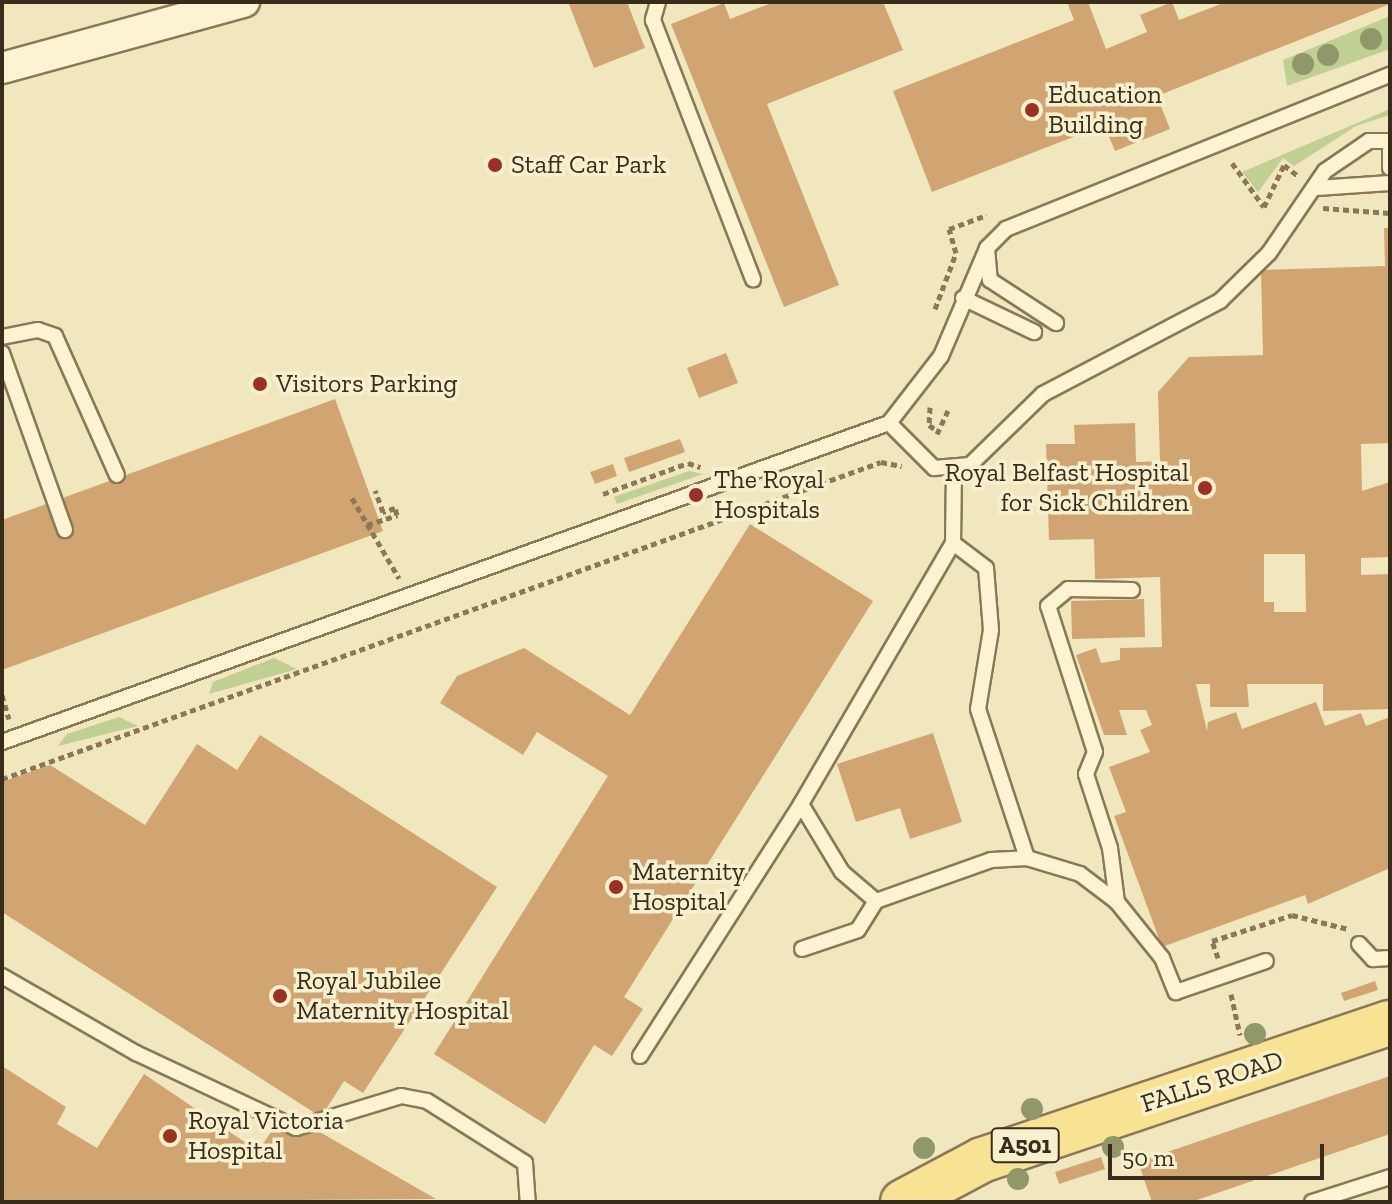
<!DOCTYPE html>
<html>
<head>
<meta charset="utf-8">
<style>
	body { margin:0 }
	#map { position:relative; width:1392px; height:1204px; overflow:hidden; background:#f0e7be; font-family:"Zilla Slab",serif }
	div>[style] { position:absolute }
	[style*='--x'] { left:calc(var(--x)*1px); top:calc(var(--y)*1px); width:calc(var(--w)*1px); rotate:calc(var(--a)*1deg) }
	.green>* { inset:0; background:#c0cf92 }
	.building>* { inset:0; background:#d1a572 }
	.path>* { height:5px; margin-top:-2.5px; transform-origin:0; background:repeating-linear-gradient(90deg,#8a7856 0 6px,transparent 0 10px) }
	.roads { filter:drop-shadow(2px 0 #8a7856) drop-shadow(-2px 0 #8a7856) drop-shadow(0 2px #8a7856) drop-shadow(0 -2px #8a7856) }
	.service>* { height:14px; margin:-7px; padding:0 7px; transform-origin:7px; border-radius:7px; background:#fbf3d2 }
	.minor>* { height:30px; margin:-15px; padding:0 15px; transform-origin:15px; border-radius:15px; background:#fbf3d2 }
	.primary>* { height:44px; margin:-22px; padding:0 22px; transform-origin:22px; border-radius:22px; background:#f7e393 }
	.trees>* { width:22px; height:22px; margin:-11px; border-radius:50%; background:#909768 }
	.dots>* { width:22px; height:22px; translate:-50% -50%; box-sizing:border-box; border:4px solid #f7f0ce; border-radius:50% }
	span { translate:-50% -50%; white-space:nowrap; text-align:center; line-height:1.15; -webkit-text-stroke:7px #f7f0ce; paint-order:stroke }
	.shield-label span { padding:2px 6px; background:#f7f0ce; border:2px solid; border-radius:6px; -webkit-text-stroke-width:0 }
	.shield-label { font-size:24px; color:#382d1b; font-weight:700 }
	.poi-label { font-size:26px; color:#382d1b }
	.left { translate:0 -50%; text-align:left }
	.right { translate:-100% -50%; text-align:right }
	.street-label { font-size:26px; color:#382d1b }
	.frame { position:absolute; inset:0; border:4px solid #382d1b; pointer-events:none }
	.scale { position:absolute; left:1108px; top:1144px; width:216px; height:36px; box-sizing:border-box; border:4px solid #382d1b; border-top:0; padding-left:10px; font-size:24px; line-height:28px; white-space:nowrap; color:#382d1b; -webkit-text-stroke:6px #f7f0ce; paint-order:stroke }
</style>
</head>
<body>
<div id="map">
	<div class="green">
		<div style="clip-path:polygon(1390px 16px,1390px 49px,1287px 86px,1283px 60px)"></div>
		<div style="clip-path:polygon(1390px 109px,1390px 115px,1356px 126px,1294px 166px,1283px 158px,1258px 192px,1242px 172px)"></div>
		<div style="clip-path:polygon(689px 471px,703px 474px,617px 504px,614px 497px)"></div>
		<div style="clip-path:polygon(274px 658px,297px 669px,209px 694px,213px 682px)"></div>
		<div style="clip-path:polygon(119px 717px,138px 726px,58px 746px,67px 734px)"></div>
	</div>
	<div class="building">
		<div style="clip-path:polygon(568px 2px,627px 2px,645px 48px,594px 68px)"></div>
		<div style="clip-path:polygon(774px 2px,883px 2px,903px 50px,767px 104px,839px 285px,784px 307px,671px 24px,724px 3px,730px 19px)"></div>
		<div style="clip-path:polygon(1067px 2px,1088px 2px,1106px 49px,1147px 32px,1140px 15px,1172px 2px,1179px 20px,1226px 2px,1390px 4px,1157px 96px,1170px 129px,1115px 151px,1104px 125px,932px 192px,893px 91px,1074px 20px)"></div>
		<div style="clip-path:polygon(evenodd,1384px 228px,1390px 228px,1390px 443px,1361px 444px,1362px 491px,1390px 482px,1390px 557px,1361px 558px,1361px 575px,1390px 574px,1390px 709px,1323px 711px,1323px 684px,1247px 684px,1249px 707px,1210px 707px,1210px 684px,1196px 684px,1207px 731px,1208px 722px,1236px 712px,1242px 729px,1316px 702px,1325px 726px,1361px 713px,1366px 726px,1390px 717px,1390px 868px,1308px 904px,1305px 895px,1162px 947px,1114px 816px,1126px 812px,1109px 767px,1150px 752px,1140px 730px,1152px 725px,1146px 710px,1119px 710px,1127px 735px,1104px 735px,1076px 655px,1096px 648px,1101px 663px,1120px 660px,1120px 648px,1162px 647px,1160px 577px,1095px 579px,1094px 539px,1049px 540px,1046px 444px,1075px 444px,1074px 425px,1135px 423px,1136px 462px,1160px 461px,1158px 392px,1189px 357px,1263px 355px,1261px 270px,1385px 266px,1384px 228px,1264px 554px,1305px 554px,1306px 612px,1274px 612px,1274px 602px,1264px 602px,1264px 554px)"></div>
		<div style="clip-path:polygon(726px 353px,738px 383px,699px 398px,687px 368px)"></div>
		<div style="clip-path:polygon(335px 399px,383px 531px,2px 670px,2px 520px)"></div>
		<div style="clip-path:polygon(680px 439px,685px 452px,629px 472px,624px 458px)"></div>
		<div style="clip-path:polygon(613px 464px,617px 476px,595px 484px,590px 472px)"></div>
		<div style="clip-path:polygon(750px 524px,873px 601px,624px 997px,643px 1009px,612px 1056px,594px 1045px,545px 1124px,434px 1054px,608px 776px,537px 732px,523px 755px,440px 703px,457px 676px,524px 648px,630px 715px)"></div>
		<div style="clip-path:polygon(1144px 599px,1145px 637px,1072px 639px,1071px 601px)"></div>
		<div style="clip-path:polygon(933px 733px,962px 822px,910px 839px,900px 808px,856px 822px,837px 764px)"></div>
		<div style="clip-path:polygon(260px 735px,497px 887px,363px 1093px,344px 1081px,321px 1117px,2px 912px,2px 782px,50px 765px,145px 825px,197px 744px,237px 770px)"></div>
		<div style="clip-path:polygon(1375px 981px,1378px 990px,1344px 1001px,1341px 993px)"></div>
		<div style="clip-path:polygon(2px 1066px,66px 1107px,57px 1124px,97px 1148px,144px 1074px,258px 1151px,285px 1112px,436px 1199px,2px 1202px)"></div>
		<div style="clip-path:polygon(1390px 1076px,1390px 1134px,1191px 1202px,1152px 1202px,1138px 1162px)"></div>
		<div style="clip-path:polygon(1101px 1157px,1105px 1169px,1059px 1184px,1055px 1172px)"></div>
	</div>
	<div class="path">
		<div style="--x:1232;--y:163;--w:54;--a:54"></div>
		<div style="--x:1264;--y:207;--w:47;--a:-64.5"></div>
		<div style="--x:1284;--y:165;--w:18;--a:38"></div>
		<div style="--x:1323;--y:208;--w:67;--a:4.3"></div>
		<div style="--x:935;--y:309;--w:60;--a:-69.4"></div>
		<div style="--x:956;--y:253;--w:25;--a:-106"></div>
		<div style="--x:949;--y:229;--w:40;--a:-20.2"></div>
		<div style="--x:930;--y:407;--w:18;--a:93"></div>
		<div style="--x:929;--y:425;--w:12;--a:35"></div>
		<div style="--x:937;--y:434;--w:29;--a:-65"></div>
		<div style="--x:603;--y:494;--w:90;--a:-20"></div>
		<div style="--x:688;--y:463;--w:13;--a:18"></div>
		<div style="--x:352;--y:498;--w:93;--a:59.6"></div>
		<div style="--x:367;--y:525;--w:32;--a:-18"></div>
		<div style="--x:397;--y:515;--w:7;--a:-106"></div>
		<div style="--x:395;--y:508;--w:13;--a:162"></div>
		<div style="--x:383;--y:512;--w:23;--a:-110"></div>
		<div style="--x:2;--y:695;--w:25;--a:74"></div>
		<div style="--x:2;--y:779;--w:934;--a:-19.83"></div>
		<div style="--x:881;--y:462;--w:21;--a:11"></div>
		<div style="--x:1218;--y:958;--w:18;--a:-109"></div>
		<div style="--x:1212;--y:941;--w:84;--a:-18"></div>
		<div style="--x:1292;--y:915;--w:58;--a:14"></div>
		<div style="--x:1231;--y:994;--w:42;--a:77.6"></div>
	</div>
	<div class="roads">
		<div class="service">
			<div style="--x:658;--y:2;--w:19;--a:106"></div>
			<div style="--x:653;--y:20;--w:278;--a:68.9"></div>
			<div style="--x:1390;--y:150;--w:18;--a:90"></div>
			<div style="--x:1317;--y:188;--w:73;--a:-3.9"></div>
			<div style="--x:987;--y:248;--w:32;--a:85"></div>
			<div style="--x:990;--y:280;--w:79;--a:33.1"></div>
			<div style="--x:963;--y:298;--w:79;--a:25.6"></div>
			<div style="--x:2;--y:337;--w:37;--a:-11"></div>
			<div style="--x:38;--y:330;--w:18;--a:19"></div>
			<div style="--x:55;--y:336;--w:152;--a:66"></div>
			<div style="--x:2;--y:353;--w:188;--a:70.4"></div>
			<div style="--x:889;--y:423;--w:64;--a:45"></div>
			<div style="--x:934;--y:468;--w:36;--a:-5"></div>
			<div style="--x:970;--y:465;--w:102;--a:-44.2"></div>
			<div style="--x:1043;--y:394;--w:200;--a:-27.7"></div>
			<div style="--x:1220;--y:301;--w:69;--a:-44.4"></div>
			<div style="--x:1269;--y:253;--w:99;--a:-55.7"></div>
			<div style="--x:1325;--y:171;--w:53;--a:-34.3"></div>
			<div style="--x:1369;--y:141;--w:21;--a:0"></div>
			<div style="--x:953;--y:543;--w:41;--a:37.1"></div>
			<div style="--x:986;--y:568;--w:62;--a:85.4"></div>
			<div style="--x:991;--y:630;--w:80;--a:99.3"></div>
			<div style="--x:978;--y:709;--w:157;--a:71.8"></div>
			<div style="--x:2;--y:742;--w:943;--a:-19.78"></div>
			<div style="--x:889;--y:423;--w:85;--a:-52.2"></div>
			<div style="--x:941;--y:356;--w:117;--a:-66.9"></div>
			<div style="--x:987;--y:248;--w:27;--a:-45"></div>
			<div style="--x:1006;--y:229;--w:414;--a:-21.9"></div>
			<div style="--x:801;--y:804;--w:79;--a:58.9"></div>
			<div style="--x:842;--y:872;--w:45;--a:40.5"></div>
			<div style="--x:876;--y:901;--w:34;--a:122"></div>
			<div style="--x:858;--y:930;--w:59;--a:161.3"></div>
			<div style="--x:876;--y:901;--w:122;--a:-19.6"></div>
			<div style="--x:991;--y:860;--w:36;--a:-3"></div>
			<div style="--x:1027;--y:858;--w:55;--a:16.8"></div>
			<div style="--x:1080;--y:874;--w:46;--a:37.1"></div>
			<div style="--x:1117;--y:902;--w:72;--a:51.2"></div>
			<div style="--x:1162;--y:958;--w:37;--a:68"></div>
			<div style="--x:1176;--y:992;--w:95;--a:-19"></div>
			<div style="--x:1117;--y:902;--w:54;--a:-97.4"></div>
			<div style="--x:1110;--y:848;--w:78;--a:-108"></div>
			<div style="--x:1086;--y:774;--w:24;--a:-68"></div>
			<div style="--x:1095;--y:752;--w:153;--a:-107.8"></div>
			<div style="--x:1048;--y:606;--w:26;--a:-40"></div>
			<div style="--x:1068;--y:589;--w:64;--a:0.9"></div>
			<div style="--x:1359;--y:944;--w:21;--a:47"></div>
			<div style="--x:1373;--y:959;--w:17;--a:-3"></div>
			<div style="--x:2;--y:976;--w:155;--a:29.9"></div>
			<div style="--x:136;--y:1053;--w:177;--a:25.1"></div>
			<div style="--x:296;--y:1128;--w:110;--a:-16.9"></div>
			<div style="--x:401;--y:1096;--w:26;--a:11"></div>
			<div style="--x:427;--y:1101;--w:116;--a:32.3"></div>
			<div style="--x:525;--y:1163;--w:39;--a:86"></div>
			<div style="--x:640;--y:1056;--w:299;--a:-57.4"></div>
			<div style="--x:801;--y:804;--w:302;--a:-59.8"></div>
			<div style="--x:953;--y:543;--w:71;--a:-89.2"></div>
			<div style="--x:1312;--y:1202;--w:82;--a:-17.8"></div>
		</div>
		<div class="minor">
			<div style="--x:2;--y:68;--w:251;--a:-15.3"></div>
		</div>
		<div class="primary">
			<div style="--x:903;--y:1202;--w:89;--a:-28"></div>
			<div style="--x:982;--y:1160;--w:430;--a:-18.6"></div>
		</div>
	</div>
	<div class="trees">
		<div style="left:1371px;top:39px"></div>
		<div style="left:1328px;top:55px"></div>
		<div style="left:1303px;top:64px"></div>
		<div style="left:1255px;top:1034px"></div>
		<div style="left:1032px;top:1109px"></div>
		<div style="left:1113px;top:1147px"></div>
		<div style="left:924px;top:1148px"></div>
		<div style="left:1018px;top:1179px"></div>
	</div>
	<div class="dots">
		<div style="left:1032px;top:110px;background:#9c3022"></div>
		<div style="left:495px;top:165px;background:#9c3022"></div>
		<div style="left:260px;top:384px;background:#9c3022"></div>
		<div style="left:1205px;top:488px;background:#9c3022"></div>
		<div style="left:696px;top:495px;background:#9c3022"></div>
		<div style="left:616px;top:887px;background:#9c3022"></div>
		<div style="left:280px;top:996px;background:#9c3022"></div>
		<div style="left:170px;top:1136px;background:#9c3022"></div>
	</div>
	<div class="shield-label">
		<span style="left:1025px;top:1145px">A501</span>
	</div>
	<div class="poi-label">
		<span class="left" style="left:1048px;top:110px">Education<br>Building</span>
		<span class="left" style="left:511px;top:165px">Staff Car Park</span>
		<span class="left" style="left:276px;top:384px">Visitors Parking</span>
		<span class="right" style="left:1189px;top:488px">Royal Belfast Hospital<br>for Sick Children</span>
		<span class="left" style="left:714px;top:495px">The Royal<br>Hospitals</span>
		<span class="left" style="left:632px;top:887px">Maternity<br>Hospital</span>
		<span class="left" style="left:296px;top:996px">Royal Jubilee<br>Maternity Hospital</span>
		<span class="left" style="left:188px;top:1136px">Royal Victoria<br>Hospital</span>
	</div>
	<div class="street-label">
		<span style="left:1212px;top:1082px;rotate:-18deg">FALLS ROAD</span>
	</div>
	<div class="frame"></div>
	<div class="scale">50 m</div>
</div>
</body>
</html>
